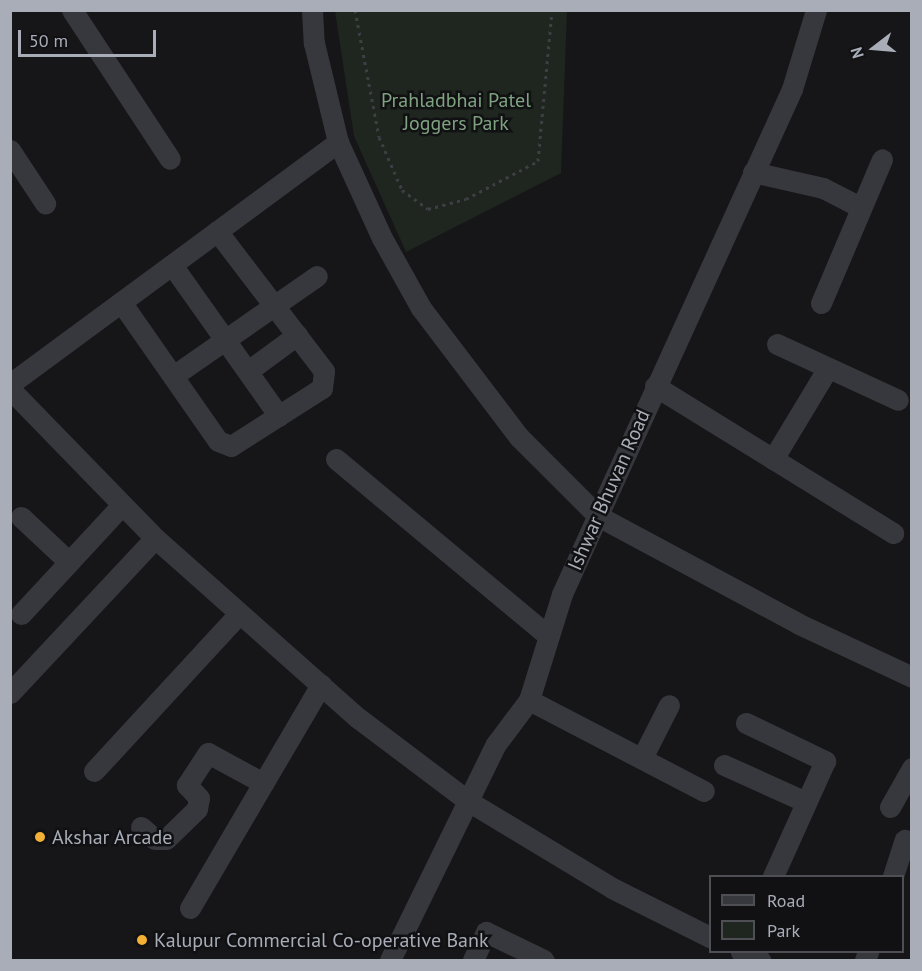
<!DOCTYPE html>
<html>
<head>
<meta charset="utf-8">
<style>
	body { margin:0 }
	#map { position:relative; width:922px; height:971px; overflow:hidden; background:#161618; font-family:"PT Sans",sans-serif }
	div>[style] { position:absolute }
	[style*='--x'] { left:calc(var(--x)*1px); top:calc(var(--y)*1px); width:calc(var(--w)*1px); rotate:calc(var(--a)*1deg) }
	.green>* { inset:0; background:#1e261f }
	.path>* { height:3px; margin-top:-1.5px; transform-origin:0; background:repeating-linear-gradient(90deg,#3d3f44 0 3px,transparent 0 7.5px) }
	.minor>* { height:21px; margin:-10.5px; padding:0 10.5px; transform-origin:10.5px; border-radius:10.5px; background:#37383d }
	.dots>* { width:16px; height:16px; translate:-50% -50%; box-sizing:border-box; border:3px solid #111113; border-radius:50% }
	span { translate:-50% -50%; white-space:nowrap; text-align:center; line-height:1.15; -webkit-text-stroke:5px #111113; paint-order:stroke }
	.park-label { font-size:20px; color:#7fa381 }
	.street-label { font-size:20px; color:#a8adb8 }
	.poi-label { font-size:20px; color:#a8adb8 }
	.left { translate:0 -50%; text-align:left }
	.frame { position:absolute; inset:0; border:12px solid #a8adb8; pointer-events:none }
	.legend { position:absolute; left:709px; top:875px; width:195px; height:78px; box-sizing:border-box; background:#111113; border:2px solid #4d4f55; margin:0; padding:8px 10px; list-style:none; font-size:18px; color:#a8adb8 }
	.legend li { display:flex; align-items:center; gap:12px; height:30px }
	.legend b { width:30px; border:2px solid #4d4f55 }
	.north { position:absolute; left:844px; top:18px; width:60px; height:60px; -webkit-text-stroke:4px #111113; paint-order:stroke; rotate:254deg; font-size:16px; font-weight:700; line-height:24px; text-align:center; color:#a8adb8 }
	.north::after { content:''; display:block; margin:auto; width:21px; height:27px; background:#a8adb8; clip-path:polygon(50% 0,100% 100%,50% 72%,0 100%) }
	.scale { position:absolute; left:18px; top:30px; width:138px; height:27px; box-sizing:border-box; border:3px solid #a8adb8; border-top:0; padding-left:8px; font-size:18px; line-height:21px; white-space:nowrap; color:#a8adb8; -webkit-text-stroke:4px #111113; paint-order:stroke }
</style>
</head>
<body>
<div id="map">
	<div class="green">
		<div style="clip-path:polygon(335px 11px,567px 11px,561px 173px,406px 252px,354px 136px)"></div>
	</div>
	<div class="path">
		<div style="--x:355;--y:10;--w:129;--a:79.3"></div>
		<div style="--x:379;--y:137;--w:58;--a:66.5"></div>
		<div style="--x:402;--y:190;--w:32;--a:36"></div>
		<div style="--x:428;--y:209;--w:39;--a:-15"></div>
		<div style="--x:466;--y:199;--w:81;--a:-27.8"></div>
		<div style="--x:538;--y:161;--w:152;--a:-84.7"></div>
	</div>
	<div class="minor">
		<div style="--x:72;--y:10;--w:178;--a:56.7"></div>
		<div style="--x:312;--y:10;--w:33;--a:87"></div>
		<div style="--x:314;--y:43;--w:102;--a:76.4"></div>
		<div style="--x:338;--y:142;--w:106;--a:65.4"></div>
		<div style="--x:382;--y:238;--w:80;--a:60.9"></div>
		<div style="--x:421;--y:308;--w:162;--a:52.8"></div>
		<div style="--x:519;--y:437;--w:112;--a:45"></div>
		<div style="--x:598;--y:516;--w:228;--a:28.2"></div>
		<div style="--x:799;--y:624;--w:125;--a:25.1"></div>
		<div style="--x:10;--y:150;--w:64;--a:56.6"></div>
		<div style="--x:753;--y:172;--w:72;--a:12.9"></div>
		<div style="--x:823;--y:188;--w:42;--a:27.2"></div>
		<div style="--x:172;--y:265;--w:185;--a:54.7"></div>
		<div style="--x:121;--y:302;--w:169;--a:55.1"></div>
		<div style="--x:218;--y:441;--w:14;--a:21"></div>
		<div style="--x:231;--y:446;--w:108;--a:-32.5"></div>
		<div style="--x:322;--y:388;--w:17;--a:-83"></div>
		<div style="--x:324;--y:371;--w:176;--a:-127.4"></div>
		<div style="--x:821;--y:303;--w:156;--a:-67"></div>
		<div style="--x:777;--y:344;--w:133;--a:24.8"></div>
		<div style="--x:248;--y:371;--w:61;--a:-36.3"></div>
		<div style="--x:173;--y:376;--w:175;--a:-34.8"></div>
		<div style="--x:10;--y:384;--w:408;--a:-36.4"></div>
		<div style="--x:655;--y:386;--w:280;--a:31.7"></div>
		<div style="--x:10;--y:389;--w:208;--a:45.8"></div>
		<div style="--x:155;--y:538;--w:271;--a:41.6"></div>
		<div style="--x:358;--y:718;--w:138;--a:37"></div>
		<div style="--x:468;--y:801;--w:168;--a:31.1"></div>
		<div style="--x:612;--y:888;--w:110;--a:26.6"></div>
		<div style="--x:336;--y:459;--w:273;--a:39.8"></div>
		<div style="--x:773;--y:459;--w:106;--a:-58.9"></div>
		<div style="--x:21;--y:517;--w:66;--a:43.2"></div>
		<div style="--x:21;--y:614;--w:149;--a:-47.2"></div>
		<div style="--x:10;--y:693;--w:212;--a:-46.9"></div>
		<div style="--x:529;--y:700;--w:197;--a:27.5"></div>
		<div style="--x:746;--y:723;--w:88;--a:25.7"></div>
		<div style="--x:825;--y:761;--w:126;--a:114.3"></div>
		<div style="--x:643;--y:756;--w:57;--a:-63"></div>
		<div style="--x:724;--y:765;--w:90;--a:24.3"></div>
		<div style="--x:94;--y:771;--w:214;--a:-47.3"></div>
		<div style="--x:890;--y:807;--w:45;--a:-60.6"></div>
		<div style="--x:141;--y:827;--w:18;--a:41"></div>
		<div style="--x:155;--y:839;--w:11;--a:0"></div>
		<div style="--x:166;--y:839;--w:43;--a:-44.1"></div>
		<div style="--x:197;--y:809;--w:11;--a:-80"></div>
		<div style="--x:199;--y:798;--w:18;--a:-133"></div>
		<div style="--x:187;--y:785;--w:38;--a:-57"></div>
		<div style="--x:208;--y:753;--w:63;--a:28.6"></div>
		<div style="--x:893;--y:876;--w:38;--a:-72"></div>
		<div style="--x:190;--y:908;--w:259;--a:-59.6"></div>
		<div style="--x:741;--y:952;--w:21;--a:23"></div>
		<div style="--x:390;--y:960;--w:241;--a:-63.9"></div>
		<div style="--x:496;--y:744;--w:55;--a:-53.1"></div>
		<div style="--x:529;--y:700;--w:111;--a:-72.7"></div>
		<div style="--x:562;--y:594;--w:555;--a:-65.51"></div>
		<div style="--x:792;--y:89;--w:83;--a:-73.1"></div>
		<div style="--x:473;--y:960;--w:31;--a:-65"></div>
		<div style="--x:486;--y:932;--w:64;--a:25.8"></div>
		<div style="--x:865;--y:960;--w:9;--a:-69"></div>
	</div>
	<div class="dots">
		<div style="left:40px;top:837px;background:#f2b134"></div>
		<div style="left:142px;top:940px;background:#f2b134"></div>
	</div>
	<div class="park-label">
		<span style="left:456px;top:112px">Prahladbhai Patel<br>Joggers Park</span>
	</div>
	<div class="street-label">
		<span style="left:609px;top:490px;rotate:-66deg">Ishwar Bhuvan Road</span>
	</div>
	<div class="poi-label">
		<span class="left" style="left:52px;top:837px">Akshar Arcade</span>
		<span class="left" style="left:154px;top:940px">Kalupur Commercial Co-operative Bank</span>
	</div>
	<div class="frame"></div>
	<ul class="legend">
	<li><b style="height:8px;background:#37383d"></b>Road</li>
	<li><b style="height:16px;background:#1e261f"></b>Park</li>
	</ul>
	<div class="north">N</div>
	<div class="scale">50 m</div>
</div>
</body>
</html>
